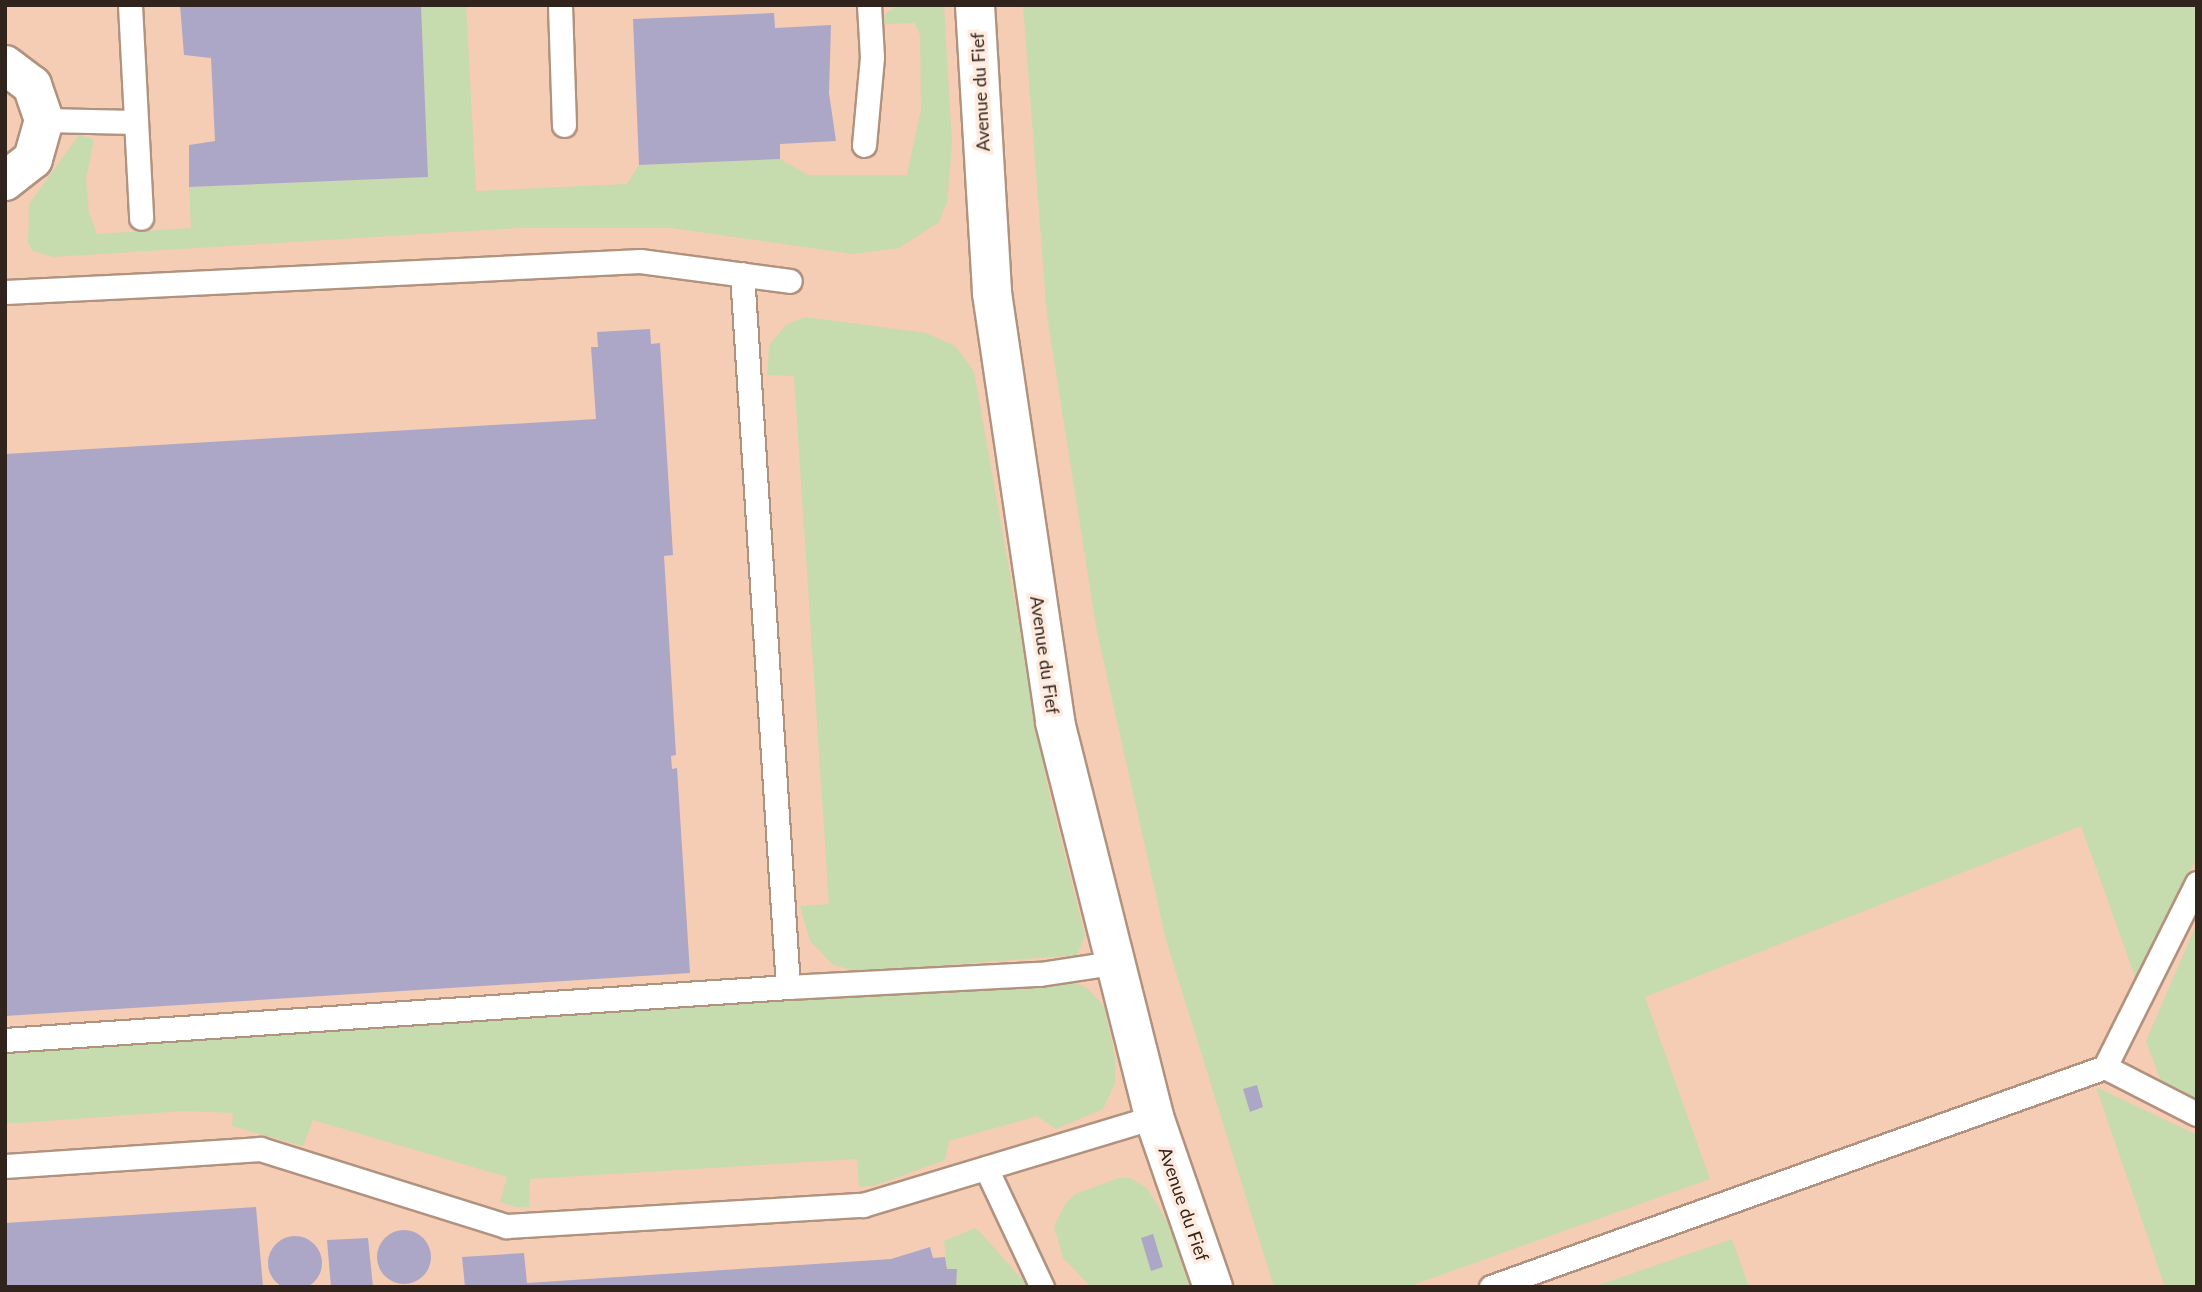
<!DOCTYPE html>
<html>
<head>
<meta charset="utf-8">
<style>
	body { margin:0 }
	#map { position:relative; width:2202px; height:1292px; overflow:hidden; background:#fcdac5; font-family:Lato,sans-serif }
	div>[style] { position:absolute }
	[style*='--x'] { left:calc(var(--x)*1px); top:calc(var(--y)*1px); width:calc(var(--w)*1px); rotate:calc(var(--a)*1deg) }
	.built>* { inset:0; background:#f5cdb4 }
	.green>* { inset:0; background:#c6dbae }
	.building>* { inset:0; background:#ada7c7 }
	.round { border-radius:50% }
	.roads { filter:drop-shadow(2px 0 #b1927e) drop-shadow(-2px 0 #b1927e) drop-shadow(0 2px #b1927e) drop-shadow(0 -2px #b1927e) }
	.lane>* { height:23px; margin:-11.5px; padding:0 11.5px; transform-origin:11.5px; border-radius:11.5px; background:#fff }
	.street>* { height:38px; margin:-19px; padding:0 19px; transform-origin:19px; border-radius:19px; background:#fff }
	span { translate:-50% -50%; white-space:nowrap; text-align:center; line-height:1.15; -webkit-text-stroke:7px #ffeade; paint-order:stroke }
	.street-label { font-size:18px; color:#31241d }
	.frame { position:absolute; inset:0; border:7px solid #31241d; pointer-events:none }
</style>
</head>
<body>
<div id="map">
	<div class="built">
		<div style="clip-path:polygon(5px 5px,2197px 5px,2197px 1287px,5px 1287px)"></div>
	</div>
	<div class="green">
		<div style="clip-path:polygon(421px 5px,466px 5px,476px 191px,627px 184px,639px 165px,780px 159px,808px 175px,907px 175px,921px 109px,920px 35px,915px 23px,883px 24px,885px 14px,895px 7px,944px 6px,952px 144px,947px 202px,939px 222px,899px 248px,853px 254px,672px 228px,518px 228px,53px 257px,33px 251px,28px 243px,29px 204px,79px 135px,94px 139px,86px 179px,89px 213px,97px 234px,191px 228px,189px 187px,428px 177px)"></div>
		<div style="clip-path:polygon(1023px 5px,2197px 5px,2197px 857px,2136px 979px,2081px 826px,1645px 997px,1710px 1179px,1407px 1287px,1274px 1287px,1166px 940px,1097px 632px,1047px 316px)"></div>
		<div style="clip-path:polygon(805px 317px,926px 333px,955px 346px,974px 371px,1047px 784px,1085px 936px,1077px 955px,860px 972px,833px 965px,810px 941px,800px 906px,829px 904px,794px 376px,767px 375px,769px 345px,786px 325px)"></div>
		<div style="clip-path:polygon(2197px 923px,2197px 1102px,2161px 1081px,2146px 1041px)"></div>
		<div style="clip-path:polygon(1071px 981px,1087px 988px,1104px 1006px,1115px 1057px,1115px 1083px,1103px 1109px,1056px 1129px,1037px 1116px,949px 1141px,945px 1160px,873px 1186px,859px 1187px,857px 1159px,530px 1179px,529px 1207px,516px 1207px,500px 1202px,507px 1177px,313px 1120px,303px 1146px,232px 1126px,233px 1113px,185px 1111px,5px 1124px,5px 1050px)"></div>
		<div style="clip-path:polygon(2096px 1087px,2197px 1135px,2197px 1287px,2165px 1287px)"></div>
		<div style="clip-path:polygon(1119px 1178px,1130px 1178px,1147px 1188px,1168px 1223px,1190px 1287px,1091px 1287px,1063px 1258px,1054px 1226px,1066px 1203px,1075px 1194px)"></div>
		<div style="clip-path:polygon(975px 1228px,980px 1232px,1029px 1287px,956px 1287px,957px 1270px,947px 1269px,944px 1241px)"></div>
		<div style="clip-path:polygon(1732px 1239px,1749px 1287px,1593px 1287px)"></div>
	</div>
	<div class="building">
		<div style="clip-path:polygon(180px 5px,421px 5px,428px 177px,189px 187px,189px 145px,215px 141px,211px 58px,184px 55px)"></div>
		<div style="clip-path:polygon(774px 13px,775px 28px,831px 25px,829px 93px,836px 141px,780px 144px,780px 159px,639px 165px,633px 19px)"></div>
		<div style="clip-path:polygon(650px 329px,651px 344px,660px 343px,673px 555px,664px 556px,676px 755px,671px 756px,672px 769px,677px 768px,690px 973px,5px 1016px,5px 454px,596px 419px,591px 347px,598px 347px,597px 332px)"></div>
		<div style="clip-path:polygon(1257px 1085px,1263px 1107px,1250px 1112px,1243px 1089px)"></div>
		<div style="clip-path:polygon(256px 1207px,263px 1287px,5px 1287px,5px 1223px)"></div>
		<div class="round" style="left:377px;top:1230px;width:54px;height:54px"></div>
		<div style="clip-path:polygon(1153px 1234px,1163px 1267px,1151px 1271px,1141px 1238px)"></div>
		<div class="round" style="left:268px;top:1236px;width:54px;height:54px"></div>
		<div style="clip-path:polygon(368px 1238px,373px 1287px,331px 1287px,327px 1240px)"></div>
		<div style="clip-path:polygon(930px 1247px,933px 1258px,945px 1257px,947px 1269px,957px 1269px,956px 1287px,465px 1287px,462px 1257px,524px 1253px,527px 1283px,891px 1259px)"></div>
	</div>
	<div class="roads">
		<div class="lane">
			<div style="--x:130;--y:5;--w:213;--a:87"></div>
			<div style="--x:560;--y:5;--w:120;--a:88.1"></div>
			<div style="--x:44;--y:120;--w:91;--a:1.3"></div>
			<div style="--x:864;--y:145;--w:88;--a:-84.8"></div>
			<div style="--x:872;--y:57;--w:52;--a:-93.3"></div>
			<div style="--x:5;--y:292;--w:636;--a:-2.79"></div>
			<div style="--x:640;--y:261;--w:151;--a:7.6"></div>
			<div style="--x:2197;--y:883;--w:206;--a:116.6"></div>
			<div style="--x:2105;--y:1067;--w:103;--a:27.1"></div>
			<div style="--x:788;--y:987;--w:252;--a:-3"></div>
			<div style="--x:1040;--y:974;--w:74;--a:-8.6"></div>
			<div style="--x:5;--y:1040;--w:785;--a:-3.87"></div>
			<div style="--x:788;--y:987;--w:714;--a:-93.69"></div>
			<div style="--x:5;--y:1166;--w:256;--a:-3.8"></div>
			<div style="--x:260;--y:1149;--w:258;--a:17.4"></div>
			<div style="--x:506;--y:1226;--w:358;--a:-3.4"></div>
			<div style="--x:863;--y:1205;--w:304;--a:-16.8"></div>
			<div style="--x:986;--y:1168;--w:132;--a:64.8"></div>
			<div style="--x:1491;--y:1287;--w:652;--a:-19.71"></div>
		</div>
		<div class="street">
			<div style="--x:975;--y:5;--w:289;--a:86.6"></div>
			<div style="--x:992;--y:293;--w:434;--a:81.6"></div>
			<div style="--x:1055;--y:722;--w:407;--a:75.9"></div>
			<div style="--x:1154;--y:1117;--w:180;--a:70.9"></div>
			<div style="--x:5;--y:65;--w:34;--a:37"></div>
			<div style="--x:32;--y:85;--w:37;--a:71"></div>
			<div style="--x:44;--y:120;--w:41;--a:105.8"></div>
			<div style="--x:33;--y:159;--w:36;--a:142"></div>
		</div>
	</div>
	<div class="street-label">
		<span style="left:980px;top:92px;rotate:-93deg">Avenue du Fief</span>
		<span style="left:1045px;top:655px;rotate:82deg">Avenue du Fief</span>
		<span style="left:1184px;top:1204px;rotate:71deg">Avenue du Fief</span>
	</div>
	<div class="frame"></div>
</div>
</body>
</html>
